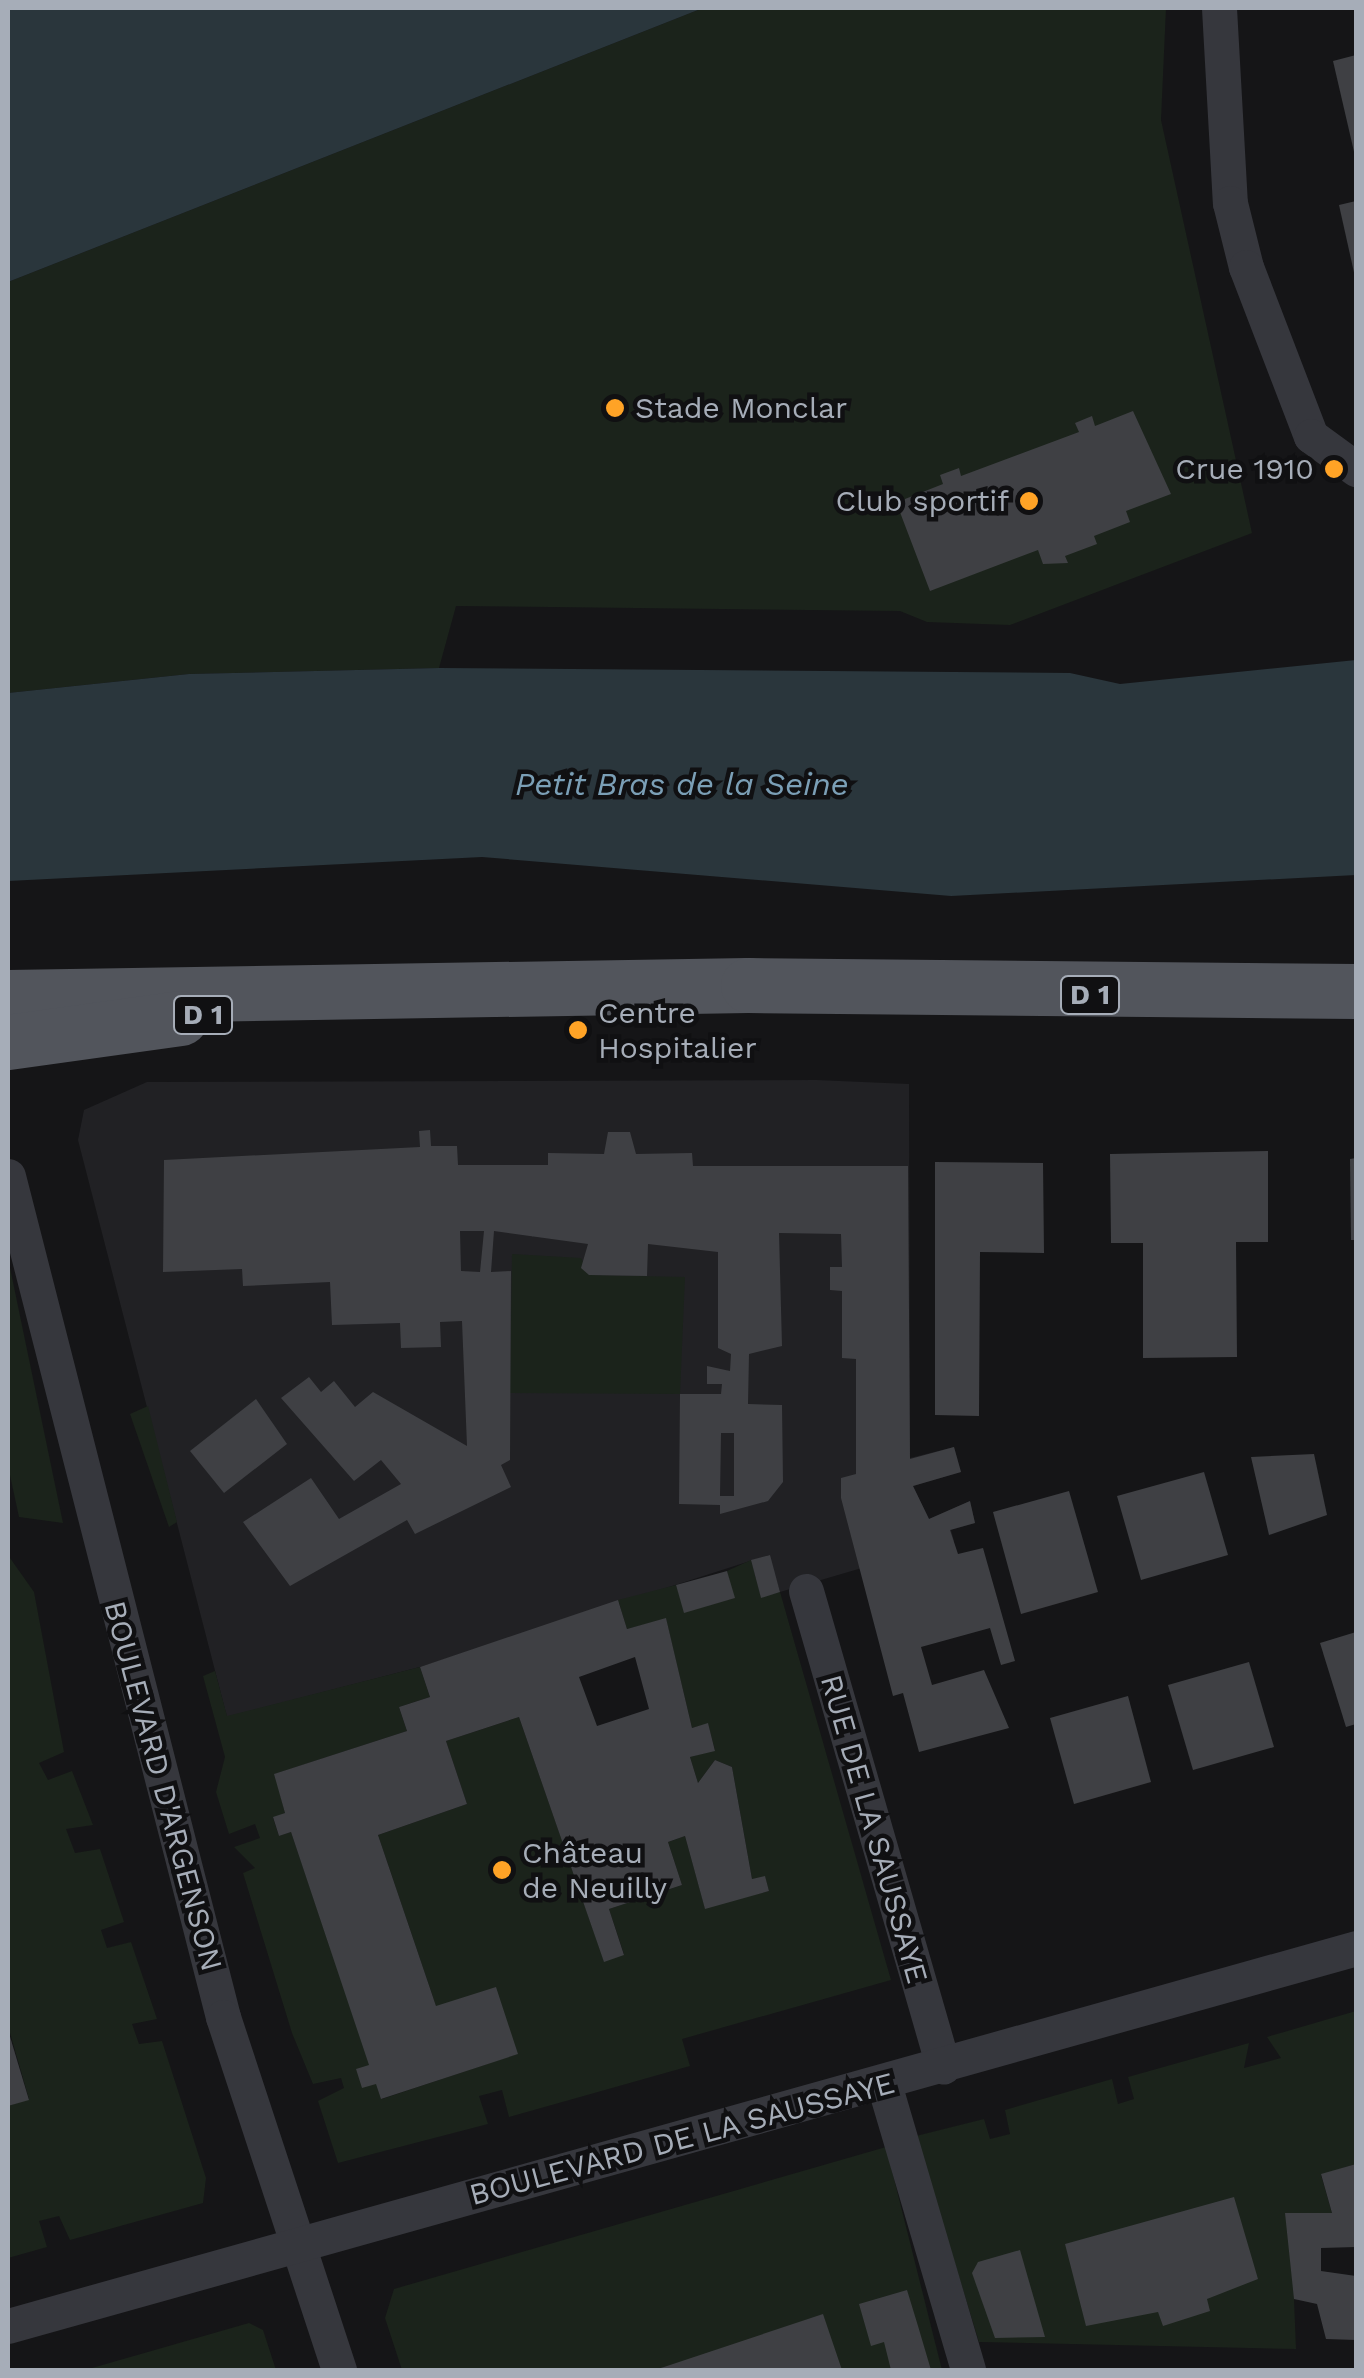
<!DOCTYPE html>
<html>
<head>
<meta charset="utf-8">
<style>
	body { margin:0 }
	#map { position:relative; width:1364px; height:2378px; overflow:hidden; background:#151517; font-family:"Work Sans",sans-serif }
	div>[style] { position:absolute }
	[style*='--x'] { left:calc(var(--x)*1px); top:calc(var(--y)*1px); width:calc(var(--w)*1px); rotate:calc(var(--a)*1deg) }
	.built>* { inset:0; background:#212124 }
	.green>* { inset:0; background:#1b231b }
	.water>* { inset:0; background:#2a363c }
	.building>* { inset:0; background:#3f4044 }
	.street>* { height:35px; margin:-17.5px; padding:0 17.5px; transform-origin:17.5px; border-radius:17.5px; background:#36373d }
	.primary>* { height:55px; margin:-27.5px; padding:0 27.5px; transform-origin:27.5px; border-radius:27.5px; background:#52555c }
	.dots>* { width:28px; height:28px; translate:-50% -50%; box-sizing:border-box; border:5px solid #101012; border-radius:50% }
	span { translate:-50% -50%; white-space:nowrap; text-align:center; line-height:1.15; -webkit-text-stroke:9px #101012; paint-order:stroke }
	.shield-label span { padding:2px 8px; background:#101012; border:2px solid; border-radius:8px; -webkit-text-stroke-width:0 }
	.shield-label { font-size:28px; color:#a6adb8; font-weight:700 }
	.poi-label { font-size:30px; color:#a6adb8 }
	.left { translate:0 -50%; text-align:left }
	.right { translate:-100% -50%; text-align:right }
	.street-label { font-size:30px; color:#a6adb8 }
	.water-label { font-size:32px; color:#7b9fb6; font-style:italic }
	.frame { position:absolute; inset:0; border:10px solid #a6adb8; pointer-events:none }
</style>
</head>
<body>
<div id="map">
	<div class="built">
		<div style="clip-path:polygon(816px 1080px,909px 1084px,910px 1458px,954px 1447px,961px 1472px,913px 1486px,929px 1519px,970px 1501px,975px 1523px,951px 1530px,954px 1541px,780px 1592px,769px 1555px,420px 1667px,227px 1717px,78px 1140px,84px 1110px,147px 1082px)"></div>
	</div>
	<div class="green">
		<div style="clip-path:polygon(703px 8px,1166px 8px,1161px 120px,1252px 533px,1010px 625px,927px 622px,900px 611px,456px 606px,439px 668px,189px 674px,8px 693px,8px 282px)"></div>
		<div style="clip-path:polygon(512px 1254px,581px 1258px,589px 1275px,685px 1277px,680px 1394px,510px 1393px)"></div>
		<div style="clip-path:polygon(8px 1258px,63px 1523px,19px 1517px,8px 1466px)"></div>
		<div style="clip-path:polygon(148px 1406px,177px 1522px,169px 1527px,130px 1414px)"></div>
		<div style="clip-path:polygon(10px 1540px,10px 1558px,34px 1592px,64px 1752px,39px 1763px,48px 1780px,72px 1771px,93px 1825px,66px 1829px,75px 1853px,100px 1849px,124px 1922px,101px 1930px,107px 1948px,131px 1942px,157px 2019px,132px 2024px,139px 2044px,162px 2041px,206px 2178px,203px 2203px,70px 2240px,59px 2216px,39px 2221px,47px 2247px,8px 2258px,8px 2106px,29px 2099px,8px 2026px)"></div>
		<div style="clip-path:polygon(751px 1560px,761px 1597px,780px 1592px,891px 1980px,682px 2039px,690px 2066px,509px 2117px,502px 2090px,479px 2096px,488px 2124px,338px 2163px,318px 2101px,344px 2088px,341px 2078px,313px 2084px,292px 2033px,243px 1873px,255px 1868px,234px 1847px,260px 1838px,255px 1824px,229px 1834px,216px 1792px,225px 1757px,203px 1676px,215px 1671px,227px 1716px,420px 1667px,430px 1697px,399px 1707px,407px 1731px,275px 1774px,285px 1813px,273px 1818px,279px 1836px,291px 1832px,382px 2099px,517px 2054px,436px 2006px,378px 1835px,467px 1804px,446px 1741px,519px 1717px,604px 1961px,624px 1954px,609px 1909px,682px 1885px,668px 1842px,685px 1836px,705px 1908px,769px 1891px,765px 1877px,752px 1879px,732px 1767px,715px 1760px,698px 1783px,690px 1757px,715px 1750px,708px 1724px,692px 1728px,666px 1619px,627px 1629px,618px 1600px,676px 1585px,685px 1612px,734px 1598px,727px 1571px)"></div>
		<div style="clip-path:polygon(1356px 2011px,1356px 2164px,1321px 2175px,1332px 2213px,1294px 2299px,1296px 2349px,979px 2342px,916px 2136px,984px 2119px,990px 2139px,1010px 2134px,1005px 2110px,1112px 2079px,1118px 2104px,1134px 2099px,1128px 2077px,1249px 2043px,1244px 2068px,1281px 2058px,1267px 2037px)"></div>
		<div style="clip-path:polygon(886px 2147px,942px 2370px,402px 2370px,385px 2318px,394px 2289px)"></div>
		<div style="clip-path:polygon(249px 2323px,263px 2330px,276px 2370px,85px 2370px)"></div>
	</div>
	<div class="water">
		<div style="clip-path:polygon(8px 8px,703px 8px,8px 282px)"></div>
		<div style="clip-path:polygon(1356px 660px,1356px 875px,951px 896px,482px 857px,8px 881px,8px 693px,189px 674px,439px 668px,1070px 673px,1120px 684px)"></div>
	</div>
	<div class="building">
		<div style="clip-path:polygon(1356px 55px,1356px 156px,1355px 156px,1333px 61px)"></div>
		<div style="clip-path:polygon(1356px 201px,1356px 277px,1355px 277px,1339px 205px)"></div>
		<div style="clip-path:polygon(1133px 411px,1171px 494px,1126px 511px,1130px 522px,1094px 536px,1097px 544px,1065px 556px,1068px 563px,1043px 564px,1038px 550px,930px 591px,898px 507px,905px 499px,943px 484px,940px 475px,959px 468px,961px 476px,1079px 432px,1075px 423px,1092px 416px,1095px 426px)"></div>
		<div style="clip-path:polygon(evenodd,430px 1130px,431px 1146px,457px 1146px,458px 1165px,548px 1165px,548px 1153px,604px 1154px,608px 1132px,630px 1132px,636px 1154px,692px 1153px,693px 1166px,908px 1166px,910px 1459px,954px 1447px,961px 1472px,913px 1486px,929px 1519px,970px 1501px,975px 1523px,950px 1530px,958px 1554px,983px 1548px,1015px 1661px,1001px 1665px,990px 1628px,921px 1647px,932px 1685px,984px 1670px,1009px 1728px,919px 1752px,903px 1693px,893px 1696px,841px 1498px,841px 1478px,856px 1474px,856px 1359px,842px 1358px,842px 1291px,830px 1290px,830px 1267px,842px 1267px,841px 1234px,779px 1233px,782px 1346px,749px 1354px,748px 1404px,782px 1405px,783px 1482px,768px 1501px,720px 1514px,720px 1505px,679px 1504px,680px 1394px,721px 1394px,722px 1384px,707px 1384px,707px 1366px,730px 1371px,731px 1354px,718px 1348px,718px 1252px,648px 1244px,647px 1276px,589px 1275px,581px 1268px,588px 1244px,494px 1231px,491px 1272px,511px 1271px,510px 1460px,501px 1465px,511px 1487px,415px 1534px,407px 1520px,290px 1586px,243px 1522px,311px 1478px,339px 1519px,401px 1484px,381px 1460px,354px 1481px,281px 1398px,309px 1377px,321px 1392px,334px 1381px,355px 1407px,373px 1392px,467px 1446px,462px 1321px,440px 1322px,441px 1347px,401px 1348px,400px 1323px,332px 1325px,330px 1282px,243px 1286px,242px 1269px,163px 1272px,164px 1160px,420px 1147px,419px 1131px,430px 1130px,460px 1231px,484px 1231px,480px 1272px,461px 1271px,460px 1231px,430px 1130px,721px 1433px,734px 1433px,734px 1496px,720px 1496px,721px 1433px)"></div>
		<div style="clip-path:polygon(1268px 1151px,1268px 1242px,1236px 1242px,1237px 1357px,1143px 1358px,1143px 1243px,1111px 1243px,1110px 1154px)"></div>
		<div style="clip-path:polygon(1356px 1158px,1356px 1240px,1351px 1240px,1350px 1159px)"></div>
		<div style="clip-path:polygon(935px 1162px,1043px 1163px,1044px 1253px,980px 1252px,979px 1416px,935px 1415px)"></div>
		<div style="clip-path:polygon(256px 1399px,287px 1444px,224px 1493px,190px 1451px)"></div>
		<div style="clip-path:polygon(1314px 1454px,1327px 1515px,1269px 1535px,1251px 1457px)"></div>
		<div style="clip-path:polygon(1204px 1472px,1228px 1555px,1141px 1580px,1117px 1496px)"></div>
		<div style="clip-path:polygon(1069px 1491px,1098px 1592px,1021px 1614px,993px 1512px)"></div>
		<div style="clip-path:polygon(770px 1555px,780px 1592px,761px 1598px,751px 1560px)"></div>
		<div style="clip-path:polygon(727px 1571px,735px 1598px,684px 1613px,676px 1585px)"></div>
		<div style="clip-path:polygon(evenodd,618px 1600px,627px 1629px,666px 1618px,692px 1728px,708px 1723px,715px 1751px,690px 1757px,698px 1783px,715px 1760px,732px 1767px,752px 1879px,765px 1876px,769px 1891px,705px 1909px,685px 1836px,668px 1842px,682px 1885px,609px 1909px,624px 1955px,604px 1962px,519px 1717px,446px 1741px,467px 1804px,378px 1835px,436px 2006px,496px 1987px,518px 2054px,381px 2099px,376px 2084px,362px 2088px,356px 2069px,369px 2065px,291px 1832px,279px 1836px,273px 1817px,285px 1813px,274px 1774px,407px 1731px,399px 1707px,430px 1697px,420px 1667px,618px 1600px,635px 1657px,649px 1709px,597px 1726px,579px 1677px,635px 1657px)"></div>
		<div style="clip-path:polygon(1356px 1632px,1356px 1724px,1346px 1727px,1320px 1643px)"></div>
		<div style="clip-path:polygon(1249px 1662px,1274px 1747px,1193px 1770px,1168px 1685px)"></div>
		<div style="clip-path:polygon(1128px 1696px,1151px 1782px,1074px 1804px,1050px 1718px)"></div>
		<div style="clip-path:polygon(8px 2030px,29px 2100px,8px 2106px)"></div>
		<div style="clip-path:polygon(1356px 2164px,1356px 2247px,1321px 2248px,1321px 2271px,1356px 2276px,1356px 2340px,1326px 2339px,1317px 2304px,1294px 2299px,1285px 2213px,1332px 2213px,1321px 2174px)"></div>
		<div style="clip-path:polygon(1234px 2197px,1258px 2279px,1207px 2299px,1210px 2311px,1163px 2326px,1158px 2312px,1086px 2326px,1065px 2244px)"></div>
		<div style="clip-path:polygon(1020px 2250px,1045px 2337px,995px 2338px,972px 2273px,978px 2262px)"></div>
		<div style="clip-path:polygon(907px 2290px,918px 2326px,931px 2370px,891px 2370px,884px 2342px,871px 2346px,859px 2304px)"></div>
		<div style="clip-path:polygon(823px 2314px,842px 2370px,654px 2370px,664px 2367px)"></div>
	</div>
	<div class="street">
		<div style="--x:1219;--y:8;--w:195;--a:86.8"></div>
		<div style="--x:1230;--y:203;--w:66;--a:76"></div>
		<div style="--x:1246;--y:267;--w:181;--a:69"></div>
		<div style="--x:1311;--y:436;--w:56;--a:36.3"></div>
		<div style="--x:8;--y:1176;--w:868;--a:75.66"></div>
		<div style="--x:223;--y:2017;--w:372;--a:71.8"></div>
		<div style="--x:806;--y:1591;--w:495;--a:73.9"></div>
		<div style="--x:884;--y:2084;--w:298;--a:73.6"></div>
		<div style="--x:8;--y:2326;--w:1400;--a:-15.66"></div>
	</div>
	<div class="primary">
		<div style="--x:8;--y:997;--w:740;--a:-0.93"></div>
		<div style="--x:748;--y:985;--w:608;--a:0.57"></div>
		<div style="--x:8;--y:1042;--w:174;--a:-7.9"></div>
	</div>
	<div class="dots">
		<div style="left:615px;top:408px;background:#ffa326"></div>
		<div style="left:1334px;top:469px;background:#ffa326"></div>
		<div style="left:1029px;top:501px;background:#ffa326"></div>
		<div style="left:578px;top:1030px;background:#ffa326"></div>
		<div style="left:502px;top:1870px;background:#ffa326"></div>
	</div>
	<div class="shield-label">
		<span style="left:1090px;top:995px">D 1</span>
		<span style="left:203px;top:1015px">D 1</span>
	</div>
	<div class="poi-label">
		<span class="left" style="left:635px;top:408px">Stade Monclar</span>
		<span class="right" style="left:1314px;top:469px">Crue 1910</span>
		<span class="right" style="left:1009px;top:501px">Club sportif</span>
		<span class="left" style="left:598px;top:1030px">Centre<br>Hospitalier</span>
		<span class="left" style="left:522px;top:1870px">Château<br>de Neuilly</span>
	</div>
	<div class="street-label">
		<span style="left:163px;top:1786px;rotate:75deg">BOULEVARD D'ARGENSON</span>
		<span style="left:874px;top:1829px;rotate:74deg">RUE DE LA SAUSSAYE</span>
		<span style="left:682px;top:2139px;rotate:-15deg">BOULEVARD DE LA SAUSSAYE</span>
	</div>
	<div class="water-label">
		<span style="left:682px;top:784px">Petit Bras de la Seine</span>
	</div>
	<div class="frame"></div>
</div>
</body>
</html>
